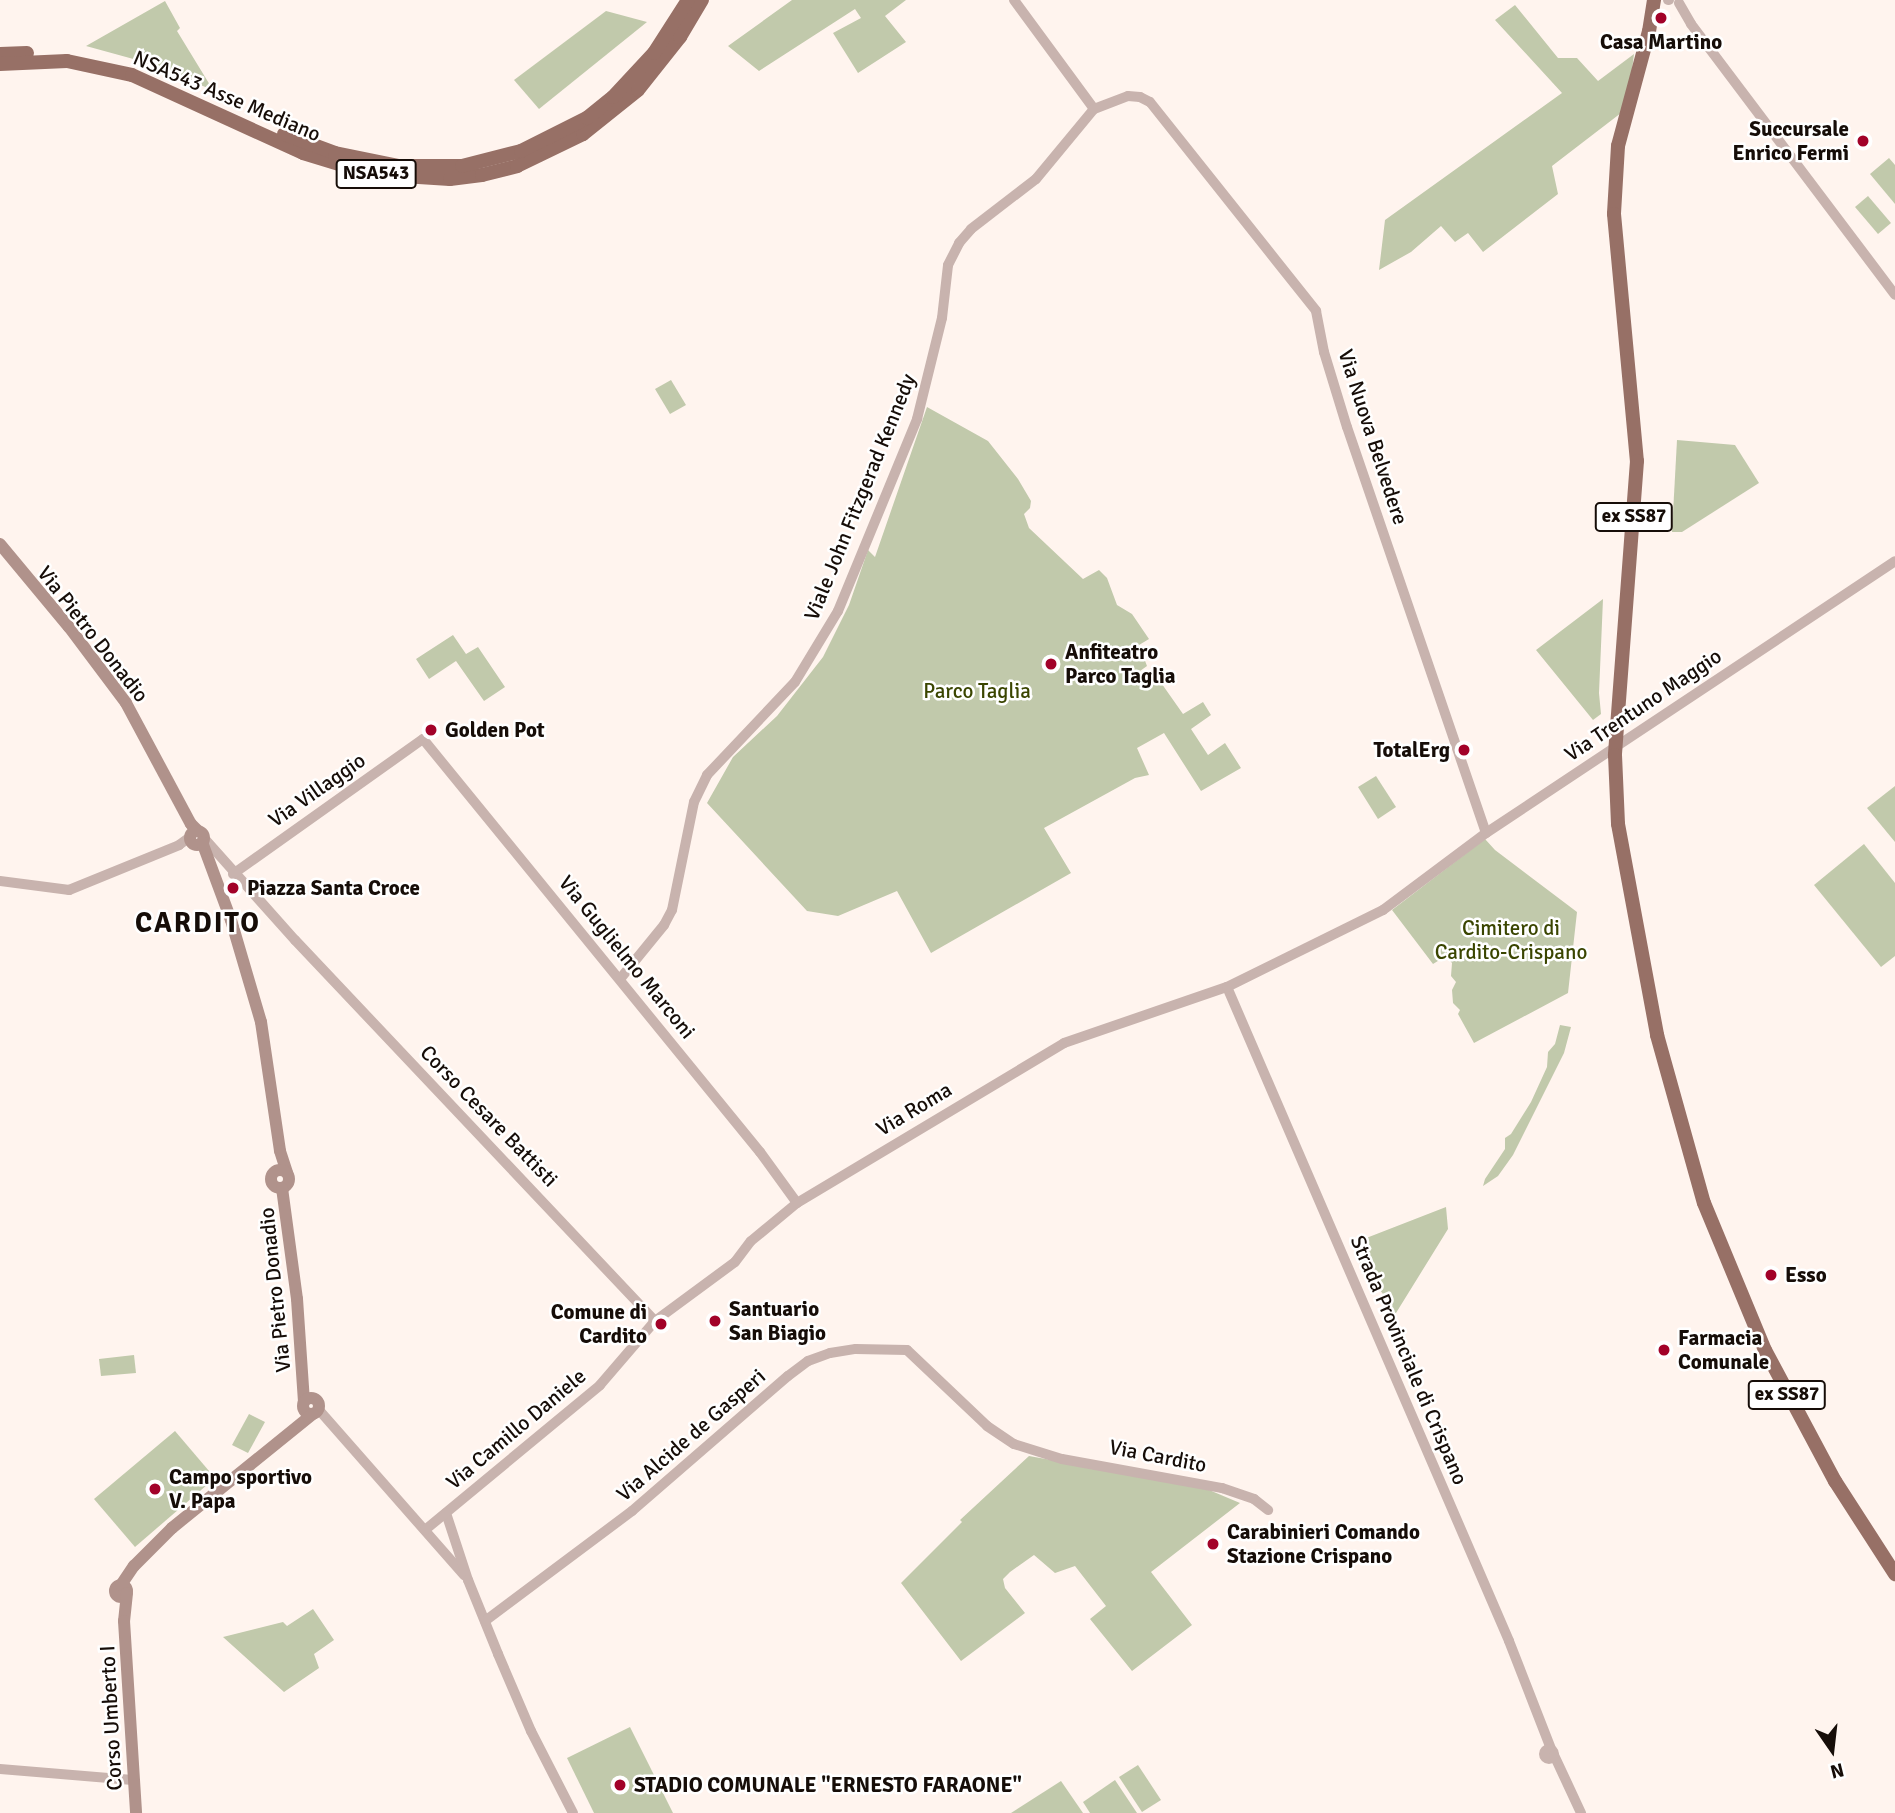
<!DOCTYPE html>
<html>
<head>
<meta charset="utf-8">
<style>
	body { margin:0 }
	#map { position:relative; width:1895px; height:1813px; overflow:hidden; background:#fff4ee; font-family:Signika,sans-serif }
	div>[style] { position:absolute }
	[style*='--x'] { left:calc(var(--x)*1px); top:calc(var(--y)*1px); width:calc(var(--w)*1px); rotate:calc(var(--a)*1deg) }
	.green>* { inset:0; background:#c1c9ab }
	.tertiary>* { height:10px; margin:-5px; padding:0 5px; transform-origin:5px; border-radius:5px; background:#c8b3ae }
	.tertiary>.ring { margin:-5px; padding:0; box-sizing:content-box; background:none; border:10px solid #c8b3ae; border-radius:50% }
	.secondary>* { height:12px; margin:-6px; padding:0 6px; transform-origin:6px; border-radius:6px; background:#b0928b }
	.secondary>.ring { margin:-6px; padding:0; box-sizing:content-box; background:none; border:12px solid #b0928b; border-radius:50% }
	.trunk>* { height:14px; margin:-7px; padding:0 7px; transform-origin:7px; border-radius:7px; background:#977066 }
	.trunk-bridge>* { height:14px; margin:-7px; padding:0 7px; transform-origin:7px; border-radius:7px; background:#977066 }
	.dots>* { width:19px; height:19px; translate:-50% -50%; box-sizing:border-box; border:4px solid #fff; border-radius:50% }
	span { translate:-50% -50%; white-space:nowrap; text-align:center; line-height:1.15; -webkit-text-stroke:5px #fff; paint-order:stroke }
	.shield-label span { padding:2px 5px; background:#fff; border:2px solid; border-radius:5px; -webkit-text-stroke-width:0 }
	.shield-label { font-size:19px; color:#160d08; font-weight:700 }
	.poi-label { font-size:21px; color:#160d08; font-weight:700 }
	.right { translate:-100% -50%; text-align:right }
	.left { translate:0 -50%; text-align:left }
	.street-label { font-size:21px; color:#160d08 }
	.park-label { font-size:21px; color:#3a4500 }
	.district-label { font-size:28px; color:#160d08; font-weight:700; letter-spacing:2px }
	.north { position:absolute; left:1797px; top:1715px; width:70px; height:70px; -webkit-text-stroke:5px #fff; paint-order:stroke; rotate:166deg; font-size:19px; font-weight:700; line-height:28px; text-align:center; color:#160d08 }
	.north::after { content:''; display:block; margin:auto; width:24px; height:32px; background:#160d08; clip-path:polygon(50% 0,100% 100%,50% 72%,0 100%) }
</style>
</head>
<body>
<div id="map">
	<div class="green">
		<div style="clip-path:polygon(792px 0,906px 0,885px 16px,906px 42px,858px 73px,833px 33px,861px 18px,855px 9px,759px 71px,728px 46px)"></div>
		<div style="clip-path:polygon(165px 1px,180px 28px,177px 31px,213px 90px,137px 60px,86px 46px)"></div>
		<div style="clip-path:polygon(1515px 5px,1558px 58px,1577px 58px,1598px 81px,1634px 54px,1630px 86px,1621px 113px,1552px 166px,1558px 194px,1483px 252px,1468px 233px,1455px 242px,1441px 226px,1411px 252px,1379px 270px,1385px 220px,1562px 93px,1495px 20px)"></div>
		<div style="clip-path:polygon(606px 11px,647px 22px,539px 109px,514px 80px)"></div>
		<div style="clip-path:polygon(1889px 158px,1895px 165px,1895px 204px,1870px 174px)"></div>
		<div style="clip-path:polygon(1868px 196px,1891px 223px,1878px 234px,1855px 207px)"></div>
		<div style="clip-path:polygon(671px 380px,686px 405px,670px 414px,655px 389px)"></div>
		<div style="clip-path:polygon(927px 407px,988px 441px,1018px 479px,1031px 501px,1030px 508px,1024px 514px,1029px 528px,1083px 579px,1099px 570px,1107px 578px,1117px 605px,1132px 614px,1149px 639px,1139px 645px,1147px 666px,1140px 671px,1157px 677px,1183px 714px,1203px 702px,1211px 715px,1191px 729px,1208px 755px,1225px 743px,1241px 768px,1201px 791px,1164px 733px,1137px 748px,1149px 775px,1135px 778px,1044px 828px,1071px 873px,931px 953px,897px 891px,838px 916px,807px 911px,707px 803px,733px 757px,777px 716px,823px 657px,849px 605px,868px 550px,875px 557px)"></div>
		<div style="clip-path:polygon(1677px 440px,1735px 445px,1759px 483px,1682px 532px,1672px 532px)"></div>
		<div style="clip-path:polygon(1603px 599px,1599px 693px,1601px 714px,1593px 720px,1536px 650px)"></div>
		<div style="clip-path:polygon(453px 635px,466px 654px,478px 647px,505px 687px,484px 701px,456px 661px,429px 679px,416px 659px)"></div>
		<div style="clip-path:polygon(1376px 776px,1396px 807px,1378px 819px,1358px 787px)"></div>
		<div style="clip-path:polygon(1895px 786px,1895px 842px,1867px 808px)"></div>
		<div style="clip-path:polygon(1485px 839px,1495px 850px,1577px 912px,1568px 993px,1474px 1043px,1458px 1014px,1460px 1010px,1453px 1003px,1452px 990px,1456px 982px,1451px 976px,1452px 963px,1446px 956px,1433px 964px,1392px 910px)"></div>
		<div style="clip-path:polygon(1864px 844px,1895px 883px,1895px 956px,1881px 967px,1814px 885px)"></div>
		<div style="clip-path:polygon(1560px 1025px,1571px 1027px,1564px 1053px,1513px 1155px,1498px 1176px,1483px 1186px,1485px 1179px,1505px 1149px,1505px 1138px,1511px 1134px,1531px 1102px,1547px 1067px,1548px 1052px,1555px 1044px)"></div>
		<div style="clip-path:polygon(1446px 1207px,1448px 1229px,1396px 1313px,1389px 1314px,1385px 1306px,1388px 1304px,1383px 1294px,1359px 1262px,1364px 1257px,1356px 1242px)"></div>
		<div style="clip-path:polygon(134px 1355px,136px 1373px,101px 1376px,99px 1359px)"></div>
		<div style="clip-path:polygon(249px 1414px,265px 1422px,248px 1453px,232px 1445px)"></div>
		<div style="clip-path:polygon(175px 1431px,215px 1478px,135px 1547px,94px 1499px)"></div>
		<div style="clip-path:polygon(1029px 1456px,1202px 1487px,1240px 1503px,1151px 1572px,1192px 1625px,1132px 1671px,1090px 1619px,1106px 1606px,1075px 1566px,1055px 1573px,1034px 1555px,1010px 1572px,1003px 1579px,1005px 1588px,1025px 1613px,961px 1661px,901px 1583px,962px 1522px,960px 1520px)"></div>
		<div style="clip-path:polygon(313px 1609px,334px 1640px,314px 1654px,319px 1668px,284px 1692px,223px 1637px,283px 1622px,287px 1626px)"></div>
		<div style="clip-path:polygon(630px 1727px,673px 1813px,594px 1813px,567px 1758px)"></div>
		<div style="clip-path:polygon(1138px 1765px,1161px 1800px,1142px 1812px,1119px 1777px)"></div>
		<div style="clip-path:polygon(1115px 1780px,1137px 1813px,1090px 1813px,1083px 1802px)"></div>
		<div style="clip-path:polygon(1061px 1781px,1083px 1813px,1011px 1813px)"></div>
	</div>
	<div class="tertiary">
		<div style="--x:1014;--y:0;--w:135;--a:53.7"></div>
		<div style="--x:1668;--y:0;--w:1;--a:0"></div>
		<div style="--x:1679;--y:3;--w:24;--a:60"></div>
		<div style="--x:1691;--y:24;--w:339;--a:53"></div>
		<div style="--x:204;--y:838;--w:137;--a:48.3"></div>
		<div style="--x:295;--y:940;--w:524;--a:46.62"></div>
		<div style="--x:233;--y:874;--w:233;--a:-35.4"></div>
		<div style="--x:423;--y:739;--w:533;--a:50.79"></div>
		<div style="--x:760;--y:1152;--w:63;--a:54"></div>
		<div style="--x:0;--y:881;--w:70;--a:7.4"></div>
		<div style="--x:69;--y:890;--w:119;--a:-22.2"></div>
		<div style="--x:179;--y:845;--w:14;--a:-36"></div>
		<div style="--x:620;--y:979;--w:70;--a:-50.8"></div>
		<div style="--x:664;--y:925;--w:17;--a:-62"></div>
		<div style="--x:672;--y:910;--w:110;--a:-78.5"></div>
		<div style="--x:694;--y:802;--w:30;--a:-64"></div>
		<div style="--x:707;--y:775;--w:128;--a:-46.6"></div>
		<div style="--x:795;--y:682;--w:83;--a:-58.8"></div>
		<div style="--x:838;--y:611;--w:208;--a:-67.6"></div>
		<div style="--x:917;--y:419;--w:104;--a:-76.1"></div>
		<div style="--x:942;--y:318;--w:53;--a:-83.5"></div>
		<div style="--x:948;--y:265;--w:25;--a:-63"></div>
		<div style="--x:959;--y:243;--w:18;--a:-49"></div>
		<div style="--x:971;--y:229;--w:82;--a:-37.6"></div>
		<div style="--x:1036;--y:179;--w:91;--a:-50.4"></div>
		<div style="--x:1094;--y:109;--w:36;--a:-21"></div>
		<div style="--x:1128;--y:96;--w:12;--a:5"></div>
		<div style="--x:1140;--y:97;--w:11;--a:27"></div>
		<div style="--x:1150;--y:102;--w:267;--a:51.5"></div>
		<div style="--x:1316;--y:311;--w:42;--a:79"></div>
		<div style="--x:1324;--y:352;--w:78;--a:73"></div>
		<div style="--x:1347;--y:427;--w:429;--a:71.1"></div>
		<div style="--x:1227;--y:987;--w:712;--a:66.67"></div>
		<div style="--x:1509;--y:1641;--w:116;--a:68.7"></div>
		<div style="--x:319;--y:1410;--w:220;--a:48.7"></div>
		<div style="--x:446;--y:1513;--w:71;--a:71.8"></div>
		<div style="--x:468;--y:1580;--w:80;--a:67.9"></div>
		<div style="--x:498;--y:1654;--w:84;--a:66.8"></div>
		<div style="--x:531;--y:1731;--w:92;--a:62.9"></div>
		<div style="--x:425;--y:1530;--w:227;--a:-39.6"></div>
		<div style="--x:600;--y:1385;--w:84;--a:-49.3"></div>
		<div style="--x:655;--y:1321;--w:99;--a:-36.4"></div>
		<div style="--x:735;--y:1262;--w:26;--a:-53"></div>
		<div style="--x:751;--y:1241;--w:60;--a:-39.6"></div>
		<div style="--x:797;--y:1203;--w:311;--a:-30.9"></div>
		<div style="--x:1064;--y:1043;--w:172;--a:-19"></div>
		<div style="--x:1227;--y:987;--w:174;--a:-26.3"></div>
		<div style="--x:1383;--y:910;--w:129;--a:-36.8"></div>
		<div style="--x:1486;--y:833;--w:491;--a:-33.6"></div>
		<div style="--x:485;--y:1621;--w:184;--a:-36.8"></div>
		<div style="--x:632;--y:1511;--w:206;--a:-40.9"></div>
		<div style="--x:788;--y:1376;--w:25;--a:-37"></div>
		<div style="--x:808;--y:1361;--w:23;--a:-20"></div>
		<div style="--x:830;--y:1353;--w:26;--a:-9"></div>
		<div style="--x:856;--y:1349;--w:51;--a:1.1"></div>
		<div style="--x:907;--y:1350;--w:110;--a:43.5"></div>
		<div style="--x:987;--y:1426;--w:32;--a:34"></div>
		<div style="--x:1014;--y:1444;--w:50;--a:17.4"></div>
		<div style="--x:1062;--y:1459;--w:163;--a:10.3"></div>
		<div style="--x:1222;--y:1488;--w:34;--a:19"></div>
		<div style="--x:1254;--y:1499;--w:18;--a:38"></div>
		<div class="ring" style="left:1544px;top:1749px;width:0;height:0"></div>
		<div style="--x:1554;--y:1755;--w:64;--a:65"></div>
		<div style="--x:0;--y:1769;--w:133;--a:4.7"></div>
	</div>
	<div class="secondary">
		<div style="--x:0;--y:544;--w:108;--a:50.3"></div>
		<div style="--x:69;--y:627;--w:95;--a:53.1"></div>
		<div style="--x:126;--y:703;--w:137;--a:61.8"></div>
		<div style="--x:191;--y:824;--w:11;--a:45"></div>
		<div class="ring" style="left:190px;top:831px;width:2px;height:2px"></div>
		<div style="--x:202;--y:842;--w:83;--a:69.6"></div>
		<div style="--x:231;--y:920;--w:106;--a:73.6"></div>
		<div style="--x:261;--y:1022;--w:130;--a:81.6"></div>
		<div style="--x:280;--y:1151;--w:23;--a:72"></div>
		<div class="ring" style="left:271px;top:1170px;width:6px;height:6px"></div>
		<div style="--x:282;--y:1188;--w:112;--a:82.3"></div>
		<div style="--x:297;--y:1299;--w:103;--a:86.1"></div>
		<div class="ring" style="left:303px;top:1398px;width:4px;height:4px"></div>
		<div class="ring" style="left:115px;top:1585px;width:0;height:0"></div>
		<div style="--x:121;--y:1585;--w:23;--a:-56"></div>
		<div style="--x:134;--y:1566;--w:54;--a:-45"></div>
		<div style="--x:172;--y:1528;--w:181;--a:-39"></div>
		<div style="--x:127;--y:1593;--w:28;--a:96"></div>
		<div style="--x:124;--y:1621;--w:192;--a:86.4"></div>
	</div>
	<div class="trunk">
		<div style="--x:0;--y:54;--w:27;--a:-2"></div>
		<div style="--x:0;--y:64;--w:67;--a:-2.6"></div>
		<div style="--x:67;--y:61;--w:66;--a:12.2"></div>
		<div style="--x:132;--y:75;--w:188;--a:24.5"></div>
		<div style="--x:303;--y:153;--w:72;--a:16.9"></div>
		<div style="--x:372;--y:174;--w:78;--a:3.7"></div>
		<div style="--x:450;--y:179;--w:32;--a:-7"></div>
		<div style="--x:482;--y:175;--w:36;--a:-14"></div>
		<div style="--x:517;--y:166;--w:73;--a:-25.9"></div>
		<div style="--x:583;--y:134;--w:70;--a:-38.7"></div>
		<div style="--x:638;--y:90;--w:68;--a:-51.6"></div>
		<div style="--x:680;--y:37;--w:43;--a:-59.3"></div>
		<div style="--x:284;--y:134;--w:54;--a:20.4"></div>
		<div style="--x:335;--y:153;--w:64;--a:11.7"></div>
		<div style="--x:398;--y:166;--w:64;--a:0"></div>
		<div style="--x:462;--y:166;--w:61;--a:-14.3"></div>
		<div style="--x:521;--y:151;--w:74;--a:-26.6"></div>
		<div style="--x:587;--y:118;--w:33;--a:-39"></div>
		<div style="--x:613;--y:97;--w:60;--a:-47"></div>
		<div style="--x:654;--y:53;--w:63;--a:-57.3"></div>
		<div style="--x:1657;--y:1035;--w:174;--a:74.4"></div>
		<div style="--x:1704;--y:1203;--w:159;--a:67.5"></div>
		<div style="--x:1765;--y:1350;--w:149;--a:61.9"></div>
		<div style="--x:1835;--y:1481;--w:111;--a:57.2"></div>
	</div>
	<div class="trunk-bridge">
		<div style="--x:1654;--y:0;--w:31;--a:99"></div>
		<div style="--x:1649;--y:31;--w:119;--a:105.1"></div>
		<div style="--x:1618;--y:146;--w:68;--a:93.4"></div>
		<div style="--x:1614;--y:214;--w:248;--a:84.7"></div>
		<div style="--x:1637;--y:461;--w:295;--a:94.3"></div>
		<div style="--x:1615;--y:755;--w:69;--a:87.5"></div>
		<div style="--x:1618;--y:824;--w:215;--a:79.5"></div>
	</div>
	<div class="dots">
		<div style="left:1661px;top:18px;background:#a20229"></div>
		<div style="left:1863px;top:141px;background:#a20229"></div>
		<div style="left:1051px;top:664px;background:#a20229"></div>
		<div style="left:431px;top:730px;background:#a20229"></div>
		<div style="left:1464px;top:750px;background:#a20229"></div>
		<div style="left:233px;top:888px;background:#a20229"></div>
		<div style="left:1771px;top:1275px;background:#a20229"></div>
		<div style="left:715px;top:1321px;background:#a20229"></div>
		<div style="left:661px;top:1324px;background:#a20229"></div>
		<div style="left:1664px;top:1350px;background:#a20229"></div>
		<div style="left:155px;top:1489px;background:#a20229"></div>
		<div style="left:1213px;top:1544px;background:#a20229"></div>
		<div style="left:620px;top:1785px;background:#a20229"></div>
	</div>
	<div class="shield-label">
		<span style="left:376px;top:174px">NSA543</span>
		<span style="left:1634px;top:517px">ex SS87</span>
		<span style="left:1787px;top:1395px">ex SS87</span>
	</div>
	<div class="poi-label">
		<span style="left:1661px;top:42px">Casa Martino</span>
		<span class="right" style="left:1849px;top:141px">Succursale<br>Enrico Fermi</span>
		<span class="left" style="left:1065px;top:664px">Anfiteatro<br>Parco Taglia</span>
		<span class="left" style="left:445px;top:730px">Golden Pot</span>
		<span class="right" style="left:1450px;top:750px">TotalErg</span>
		<span class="left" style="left:247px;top:888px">Piazza Santa Croce</span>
		<span class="left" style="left:1785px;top:1275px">Esso</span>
		<span class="left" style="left:729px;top:1321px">Santuario<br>San Biagio</span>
		<span class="right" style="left:647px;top:1324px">Comune di<br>Cardito</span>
		<span class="left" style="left:1678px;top:1350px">Farmacia<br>Comunale</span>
		<span class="left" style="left:169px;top:1489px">Campo sportivo<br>V. Papa</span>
		<span class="left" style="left:1227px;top:1544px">Carabinieri Comando<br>Stazione Crispano</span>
		<span class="left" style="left:634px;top:1785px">STADIO COMUNALE "ERNESTO FARAONE"</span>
	</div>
	<div class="street-label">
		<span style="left:227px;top:96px;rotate:23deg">NSA543 Asse Mediano</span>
		<span style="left:1373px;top:437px;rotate:72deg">Via Nuova Belvedere</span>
		<span style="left:860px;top:497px;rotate:-68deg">Viale John Fitzgerad Kennedy</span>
		<span style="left:93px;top:634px;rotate:52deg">Via Pietro Donadio</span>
		<span style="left:1643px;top:705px;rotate:-34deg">Via Trentuno Maggio</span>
		<span style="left:317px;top:790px;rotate:-35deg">Via Villaggio</span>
		<span style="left:627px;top:957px;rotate:51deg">Via Guglielmo Marconi</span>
		<span style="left:914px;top:1109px;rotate:-31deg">Via Roma</span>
		<span style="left:489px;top:1116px;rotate:46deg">Corso Cesare Battisti</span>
		<span style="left:275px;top:1290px;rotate:-96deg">Via Pietro Donadio</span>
		<span style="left:1409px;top:1360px;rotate:67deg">Strada Provinciale di Crispano</span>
		<span style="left:516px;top:1429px;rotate:-40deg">Via Camillo Daniele</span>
		<span style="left:691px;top:1435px;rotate:-41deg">Via Alcide de Gasperi</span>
		<span style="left:1158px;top:1456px;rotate:11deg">Via Cardito</span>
		<span style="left:111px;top:1718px;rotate:-93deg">Corso Umberto I</span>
	</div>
	<div class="park-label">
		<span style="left:977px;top:691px">Parco Taglia</span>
		<span style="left:1511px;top:940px">Cimitero di<br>Cardito-Crispano</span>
	</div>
	<div class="district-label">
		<span style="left:198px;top:923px">CARDITO</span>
	</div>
	<div class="north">N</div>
</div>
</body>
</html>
